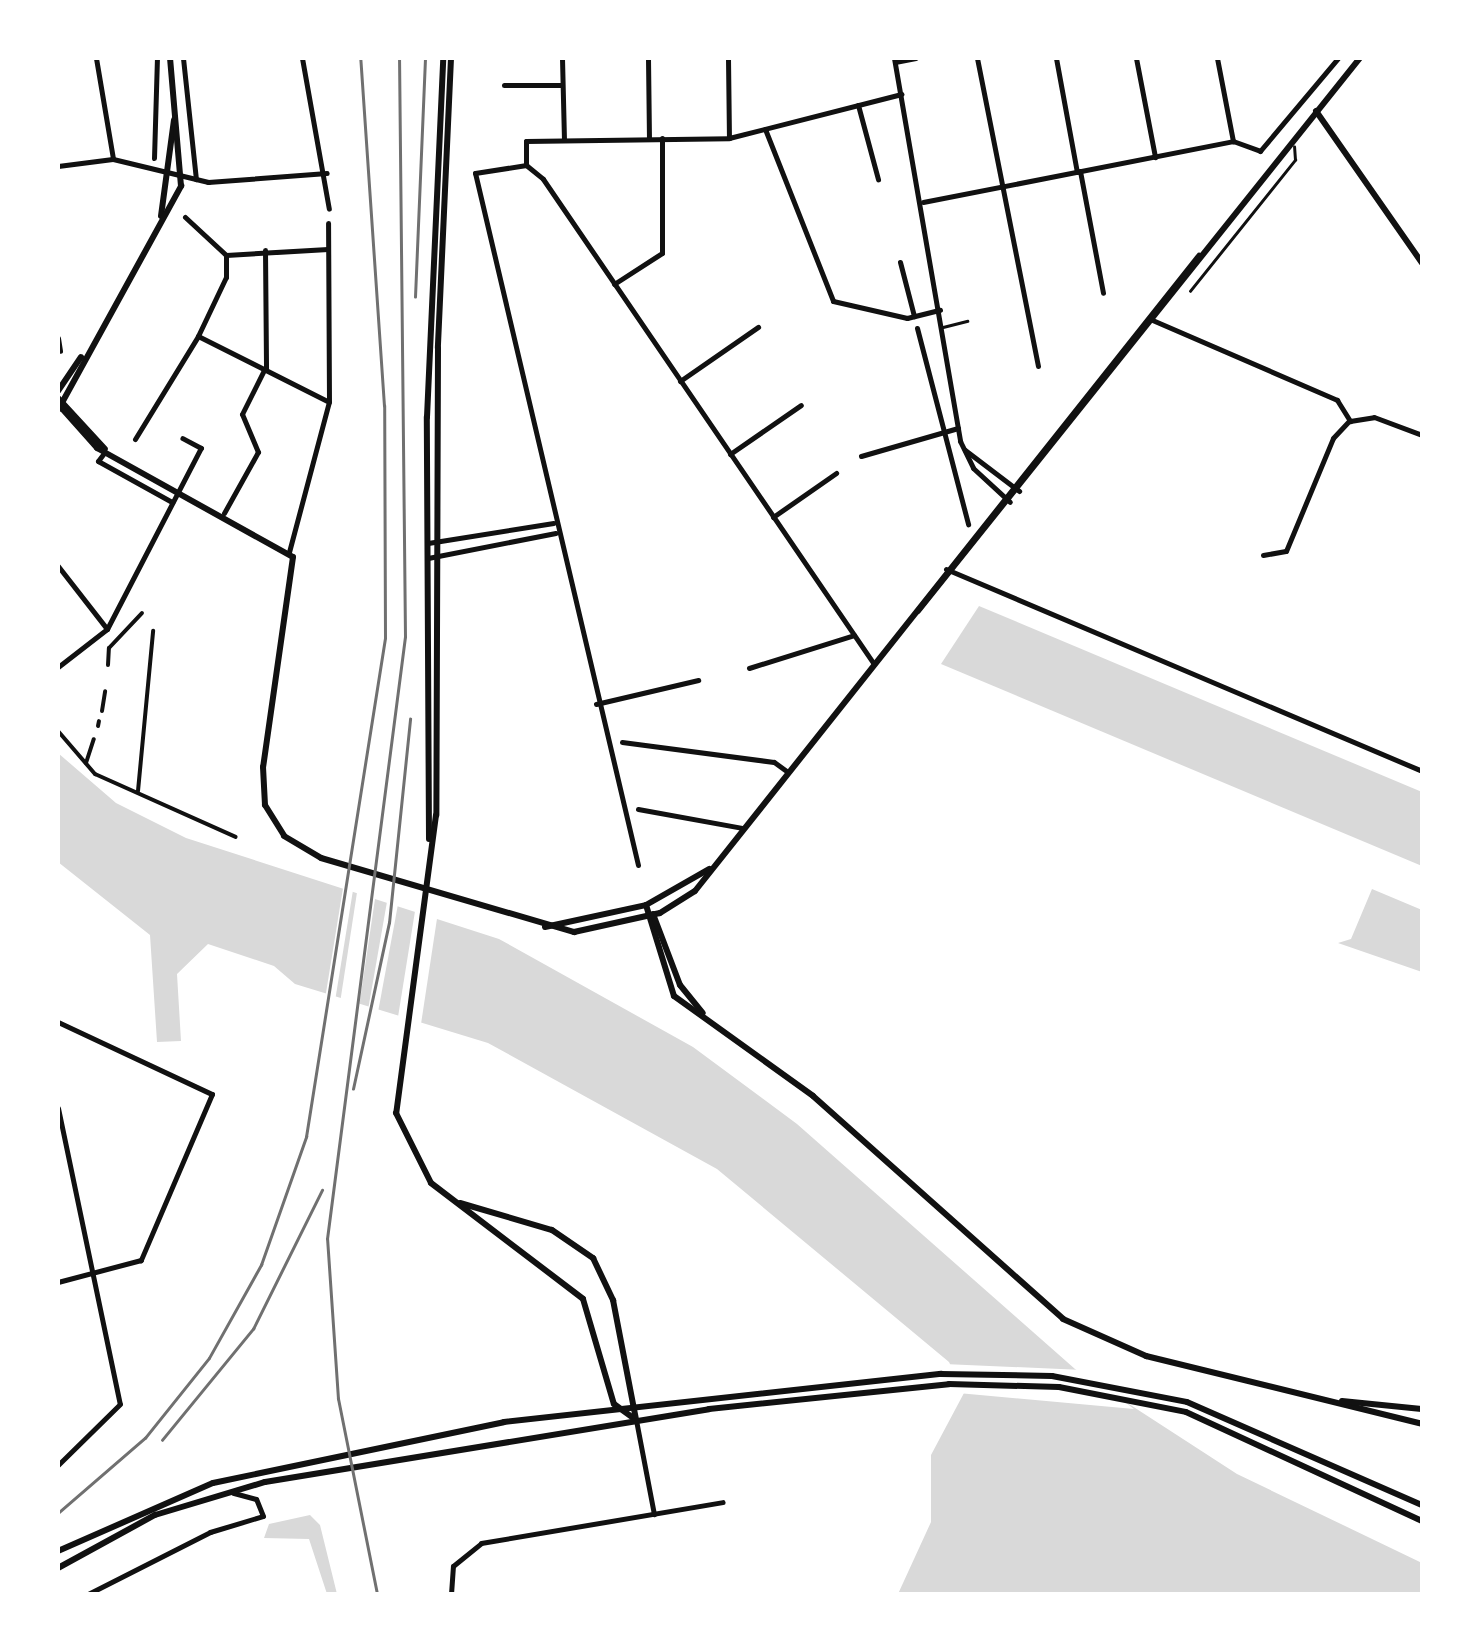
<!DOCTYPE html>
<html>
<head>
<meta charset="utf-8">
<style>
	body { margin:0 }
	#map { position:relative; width:1480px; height:1652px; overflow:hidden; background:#fff; font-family:Barlow,sans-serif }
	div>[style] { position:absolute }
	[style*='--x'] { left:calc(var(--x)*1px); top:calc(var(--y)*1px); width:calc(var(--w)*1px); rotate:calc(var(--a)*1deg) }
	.water>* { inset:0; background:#d9d9d9 }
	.pier>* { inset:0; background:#fff }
	.service>* { height:2.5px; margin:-1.25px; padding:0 1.25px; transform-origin:1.25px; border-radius:1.25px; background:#111 }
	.pedestrian>* { height:4px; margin:-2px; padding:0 2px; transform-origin:2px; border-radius:2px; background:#111 }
	.minor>* { height:5px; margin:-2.5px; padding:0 2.5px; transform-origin:2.5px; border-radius:2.5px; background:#111 }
	.tertiary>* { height:6px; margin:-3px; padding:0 3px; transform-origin:3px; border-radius:3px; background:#111 }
	.secondary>* { height:6px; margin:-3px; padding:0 3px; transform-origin:3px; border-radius:3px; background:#111 }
	.rail>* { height:2.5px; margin:-1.25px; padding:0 1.25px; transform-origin:1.25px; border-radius:1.25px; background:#707070 }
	span { translate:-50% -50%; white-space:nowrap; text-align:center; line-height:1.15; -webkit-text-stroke:9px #fff; paint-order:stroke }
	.frame { position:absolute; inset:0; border:60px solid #fff; pointer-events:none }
</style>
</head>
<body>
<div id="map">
	<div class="water">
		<div style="clip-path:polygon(979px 606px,1422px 792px,1422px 866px,941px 664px)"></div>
		<div style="clip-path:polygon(58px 753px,116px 803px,186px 838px,499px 939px,693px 1047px,797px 1124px,1075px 1369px,1237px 1474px,1422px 1563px,1422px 1594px,898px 1594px,931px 1522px,931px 1455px,964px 1393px,949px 1362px,717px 1169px,488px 1043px,295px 984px,274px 966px,208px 944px,177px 974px,181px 1041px,157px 1042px,150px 935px,58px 862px)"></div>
		<div style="clip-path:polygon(1372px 889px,1422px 910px,1422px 972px,1338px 943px,1351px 939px)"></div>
		<div style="clip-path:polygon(310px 1515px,320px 1525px,337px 1594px,327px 1594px,309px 1539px,264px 1538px,269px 1524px)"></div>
	</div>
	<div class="pier">
		<div style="clip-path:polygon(344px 882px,354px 884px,335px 1001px,325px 999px)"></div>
		<div style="clip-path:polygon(358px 886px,376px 892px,359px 1007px,340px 1003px)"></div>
		<div style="clip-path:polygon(388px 896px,399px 899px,378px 1012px,368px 1010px)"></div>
		<div style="clip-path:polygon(416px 905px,438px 912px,421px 1024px,398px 1017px)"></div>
		<div style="clip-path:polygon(944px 1364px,1083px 1370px,1134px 1409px,958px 1393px)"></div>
	</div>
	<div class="service">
		<div style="--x:1190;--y:291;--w:168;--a:-51.3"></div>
		<div style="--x:1295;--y:160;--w:13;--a:-94"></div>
		<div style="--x:943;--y:327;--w:25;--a:-14"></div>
	</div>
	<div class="pedestrian">
		<div style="--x:108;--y:665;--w:17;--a:-87"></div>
		<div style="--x:109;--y:648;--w:48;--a:-46.7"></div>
		<div style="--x:102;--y:711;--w:20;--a:-81"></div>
		<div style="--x:98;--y:726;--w:5;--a:-79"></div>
		<div style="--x:58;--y:731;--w:57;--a:49.3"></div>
		<div style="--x:95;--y:774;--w:154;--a:24.1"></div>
		<div style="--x:86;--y:763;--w:25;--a:-72"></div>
		<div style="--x:138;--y:791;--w:161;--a:-84.6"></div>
	</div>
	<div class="minor">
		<div style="--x:96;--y:58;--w:102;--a:80.4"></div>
		<div style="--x:183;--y:58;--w:122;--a:83.9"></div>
		<div style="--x:302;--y:58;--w:153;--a:79.9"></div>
		<div style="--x:562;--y:58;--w:81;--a:88.6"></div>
		<div style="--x:648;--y:58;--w:81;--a:89.3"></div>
		<div style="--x:728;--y:58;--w:80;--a:89.3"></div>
		<div style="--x:894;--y:58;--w:389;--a:80.2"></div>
		<div style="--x:960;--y:441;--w:30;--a:64"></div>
		<div style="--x:973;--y:468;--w:50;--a:42.6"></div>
		<div style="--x:977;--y:58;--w:314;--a:78.8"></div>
		<div style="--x:1056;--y:58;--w:116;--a:79.6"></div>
		<div style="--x:1136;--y:58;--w:101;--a:79.1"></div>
		<div style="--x:1217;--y:58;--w:85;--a:79.1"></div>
		<div style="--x:895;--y:62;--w:21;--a:-11"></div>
		<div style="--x:504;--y:85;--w:58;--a:0"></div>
		<div style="--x:858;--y:105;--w:77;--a:74.9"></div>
		<div style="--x:765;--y:129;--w:185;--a:68.4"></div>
		<div style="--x:833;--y:301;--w:76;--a:12.9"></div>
		<div style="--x:907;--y:318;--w:34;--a:-14"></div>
		<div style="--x:1233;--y:141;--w:29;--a:20"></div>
		<div style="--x:1260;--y:151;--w:121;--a:-50"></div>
		<div style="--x:154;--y:158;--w:100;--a:-88.3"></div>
		<div style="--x:526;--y:165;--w:24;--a:-90"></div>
		<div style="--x:526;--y:141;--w:203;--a:-0.8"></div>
		<div style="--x:729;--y:138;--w:178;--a:-14.3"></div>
		<div style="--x:58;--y:166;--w:55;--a:-7.3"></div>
		<div style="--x:113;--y:159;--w:98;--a:13.6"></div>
		<div style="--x:208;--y:182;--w:119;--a:-4.3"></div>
		<div style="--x:1080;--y:171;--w:124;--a:79.3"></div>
		<div style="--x:923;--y:202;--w:316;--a:-11.1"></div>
		<div style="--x:185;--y:217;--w:56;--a:42.8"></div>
		<div style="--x:265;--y:250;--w:120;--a:89.5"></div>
		<div style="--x:226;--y:255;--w:102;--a:-3.4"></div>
		<div style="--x:900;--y:262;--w:56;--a:75.5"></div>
		<div style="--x:614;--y:284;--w:57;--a:-32.9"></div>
		<div style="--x:662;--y:253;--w:115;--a:-90"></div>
		<div style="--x:1150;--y:319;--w:204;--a:23.4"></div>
		<div style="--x:1337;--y:400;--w:25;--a:58"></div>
		<div style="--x:1350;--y:421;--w:24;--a:-9"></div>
		<div style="--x:1374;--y:417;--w:51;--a:20.6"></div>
		<div style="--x:917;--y:328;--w:203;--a:75.4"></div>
		<div style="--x:198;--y:336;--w:144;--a:26.7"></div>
		<div style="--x:58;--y:338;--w:13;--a:81"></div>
		<div style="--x:680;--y:381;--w:95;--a:-34.7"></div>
		<div style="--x:135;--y:439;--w:121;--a:-58.5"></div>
		<div style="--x:198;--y:336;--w:65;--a:-64.6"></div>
		<div style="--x:226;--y:277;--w:22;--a:-90"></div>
		<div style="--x:965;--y:450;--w:68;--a:37.2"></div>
		<div style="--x:104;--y:453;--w:10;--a:127"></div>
		<div style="--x:98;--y:461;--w:85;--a:29"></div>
		<div style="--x:730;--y:454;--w:86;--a:-34.6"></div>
		<div style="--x:861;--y:456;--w:101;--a:-16.1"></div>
		<div style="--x:224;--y:513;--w:70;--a:-60.9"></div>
		<div style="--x:258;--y:452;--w:41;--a:-112.8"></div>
		<div style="--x:242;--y:414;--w:47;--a:-63.4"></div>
		<div style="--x:773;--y:517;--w:77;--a:-34.9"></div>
		<div style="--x:428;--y:543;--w:127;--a:-9.1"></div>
		<div style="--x:289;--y:552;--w:155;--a:-75.1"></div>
		<div style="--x:329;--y:402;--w:179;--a:-90.3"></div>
		<div style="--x:1263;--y:555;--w:23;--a:-10"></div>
		<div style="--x:1286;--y:551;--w:122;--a:-67.4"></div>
		<div style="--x:1333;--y:438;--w:23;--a:-47"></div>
		<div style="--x:428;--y:558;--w:130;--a:-11.1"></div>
		<div style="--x:58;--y:566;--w:80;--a:52.1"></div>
		<div style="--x:946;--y:569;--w:517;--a:22.99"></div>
		<div style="--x:58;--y:667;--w:62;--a:-37.8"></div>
		<div style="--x:107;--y:629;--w:204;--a:-62.6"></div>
		<div style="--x:201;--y:448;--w:21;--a:-152"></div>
		<div style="--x:749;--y:668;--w:110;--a:-17.4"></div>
		<div style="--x:596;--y:704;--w:105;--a:-13.2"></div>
		<div style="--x:622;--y:742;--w:153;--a:7.5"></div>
		<div style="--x:774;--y:762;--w:17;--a:36"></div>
		<div style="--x:638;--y:809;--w:107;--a:10.3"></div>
		<div style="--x:638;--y:865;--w:711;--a:-103.25"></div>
		<div style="--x:475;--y:173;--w:52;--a:-8.9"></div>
		<div style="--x:526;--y:165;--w:22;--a:39"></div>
		<div style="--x:543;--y:179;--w:587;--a:55.69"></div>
		<div style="--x:58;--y:1022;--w:170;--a:25.1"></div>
		<div style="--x:212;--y:1094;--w:181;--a:113.2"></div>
		<div style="--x:141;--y:1260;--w:86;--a:165.2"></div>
		<div style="--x:58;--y:1108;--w:302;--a:78.2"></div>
		<div style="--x:120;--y:1404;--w:87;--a:135.5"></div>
		<div style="--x:636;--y:1420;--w:96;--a:79.2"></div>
		<div style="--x:88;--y:1594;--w:137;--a:-26.9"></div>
		<div style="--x:210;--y:1532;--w:55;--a:-16.8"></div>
		<div style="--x:263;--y:1516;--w:18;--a:-112"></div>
		<div style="--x:256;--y:1499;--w:24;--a:-165"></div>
		<div style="--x:451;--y:1594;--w:28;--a:-86"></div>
		<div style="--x:453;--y:1566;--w:36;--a:-39"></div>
		<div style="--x:481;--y:1543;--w:245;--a:-9.6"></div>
	</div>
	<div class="tertiary">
		<div style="--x:1316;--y:111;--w:185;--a:55.1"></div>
		<div style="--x:161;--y:216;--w:97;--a:-82.3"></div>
		<div style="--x:58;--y:391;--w:41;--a:-55.9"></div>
		<div style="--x:58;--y:398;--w:69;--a:47.3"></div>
		<div style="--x:58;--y:404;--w:59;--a:48.4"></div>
		<div style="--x:97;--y:448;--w:224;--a:29.1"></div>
		<div style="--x:293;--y:557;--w:212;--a:98.1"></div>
		<div style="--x:263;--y:767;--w:38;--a:87"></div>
		<div style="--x:265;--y:805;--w:36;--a:58"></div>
		<div style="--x:284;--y:836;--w:43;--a:30.7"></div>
		<div style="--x:321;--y:858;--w:264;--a:16.3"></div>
		<div style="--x:574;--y:932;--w:88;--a:-12.5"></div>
		<div style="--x:660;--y:913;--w:41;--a:-32.2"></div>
		<div style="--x:695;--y:891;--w:811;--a:-51.56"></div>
		<div style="--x:58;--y:410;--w:256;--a:-61.2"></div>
		<div style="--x:181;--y:186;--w:128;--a:-94.9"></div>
		<div style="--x:918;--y:611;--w:708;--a:-51.37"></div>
		<div style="--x:646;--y:905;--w:95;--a:72.9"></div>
		<div style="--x:674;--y:996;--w:171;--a:35.7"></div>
		<div style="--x:813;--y:1096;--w:335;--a:41.7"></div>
		<div style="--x:1063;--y:1319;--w:91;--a:24"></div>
		<div style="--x:1146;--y:1356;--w:284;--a:13.8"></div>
		<div style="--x:653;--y:914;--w:76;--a:69.2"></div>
		<div style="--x:680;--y:985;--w:36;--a:51"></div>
		<div style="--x:545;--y:927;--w:103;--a:-12.3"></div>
		<div style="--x:646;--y:905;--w:73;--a:-29.7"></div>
		<div style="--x:1342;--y:1401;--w:80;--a:5.7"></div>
	</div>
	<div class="secondary">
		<div style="--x:451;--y:58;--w:290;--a:92.6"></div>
		<div style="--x:438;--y:348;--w:467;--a:90.2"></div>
		<div style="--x:436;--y:815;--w:301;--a:97.6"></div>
		<div style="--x:396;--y:1113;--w:78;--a:63.4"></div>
		<div style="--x:431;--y:1183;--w:191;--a:37.3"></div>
		<div style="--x:583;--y:1299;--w:109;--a:73.6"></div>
		<div style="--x:614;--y:1404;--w:27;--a:36"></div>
		<div style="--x:429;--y:839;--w:422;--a:-90.3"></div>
		<div style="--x:427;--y:417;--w:359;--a:-87.4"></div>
		<div style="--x:460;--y:1203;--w:96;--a:16.4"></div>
		<div style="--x:552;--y:1230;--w:50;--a:34.3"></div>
		<div style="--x:593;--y:1258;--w:47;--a:64.5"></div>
		<div style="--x:613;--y:1300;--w:122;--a:79.1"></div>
		<div style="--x:58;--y:1551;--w:169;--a:-23.7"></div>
		<div style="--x:213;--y:1483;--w:297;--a:-11.8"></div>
		<div style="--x:504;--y:1422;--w:440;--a:-6.3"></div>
		<div style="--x:941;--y:1374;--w:111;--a:1"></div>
		<div style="--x:1052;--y:1376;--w:137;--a:10.9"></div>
		<div style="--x:1187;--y:1402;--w:257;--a:23.7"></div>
		<div style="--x:58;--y:1568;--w:111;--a:-28.7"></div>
		<div style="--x:155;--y:1515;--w:115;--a:-16.7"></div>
		<div style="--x:265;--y:1482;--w:450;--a:-9.3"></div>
		<div style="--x:709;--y:1409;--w:241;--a:-5.9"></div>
		<div style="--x:949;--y:1384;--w:110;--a:1.6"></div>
		<div style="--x:1059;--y:1387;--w:129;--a:11.1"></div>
		<div style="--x:1186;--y:1412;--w:260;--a:24.8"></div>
	</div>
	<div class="rail">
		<div style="--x:415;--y:297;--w:239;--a:-87.6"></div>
		<div style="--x:353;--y:1089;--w:170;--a:-77.8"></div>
		<div style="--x:389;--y:923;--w:205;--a:-84.1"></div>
		<div style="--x:162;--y:1440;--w:144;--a:-50.7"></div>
		<div style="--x:253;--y:1329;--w:155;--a:-63.6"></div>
		<div style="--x:58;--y:1513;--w:115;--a:-40.8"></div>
		<div style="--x:145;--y:1438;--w:102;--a:-51.3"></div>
		<div style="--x:209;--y:1358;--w:107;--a:-60.8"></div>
		<div style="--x:261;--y:1265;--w:136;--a:-70.6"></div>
		<div style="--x:306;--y:1137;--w:505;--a:-81"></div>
		<div style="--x:385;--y:638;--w:232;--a:-90.2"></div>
		<div style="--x:384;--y:406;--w:349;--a:-93.9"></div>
		<div style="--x:377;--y:1594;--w:199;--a:-101.3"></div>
		<div style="--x:338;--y:1399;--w:160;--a:-93.9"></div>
		<div style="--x:327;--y:1239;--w:607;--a:-82.62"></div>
		<div style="--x:405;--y:637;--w:579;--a:-90.59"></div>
	</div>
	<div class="frame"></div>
</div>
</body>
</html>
